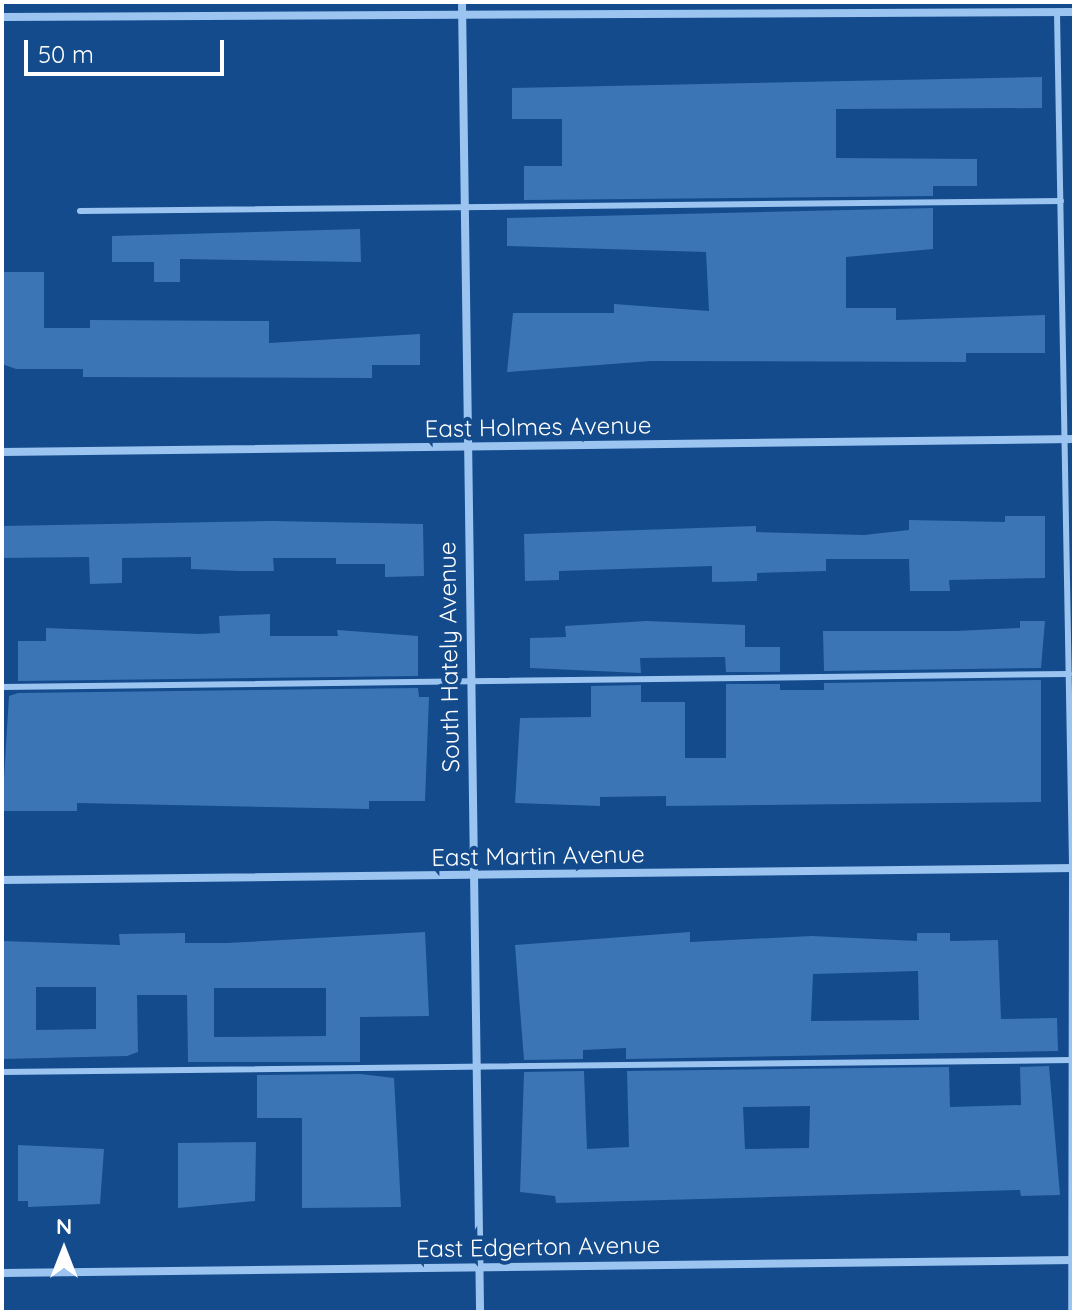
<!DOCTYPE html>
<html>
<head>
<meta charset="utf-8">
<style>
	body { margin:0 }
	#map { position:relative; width:1076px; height:1314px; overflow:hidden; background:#134b8c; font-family:Quicksand,sans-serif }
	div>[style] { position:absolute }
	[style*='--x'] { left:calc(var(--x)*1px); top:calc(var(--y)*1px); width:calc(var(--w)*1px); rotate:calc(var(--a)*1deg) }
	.building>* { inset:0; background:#3c75b5 }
	.service>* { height:6px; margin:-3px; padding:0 3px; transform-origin:3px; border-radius:3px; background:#9bc4f0 }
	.minor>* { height:8px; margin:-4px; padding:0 4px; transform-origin:4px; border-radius:4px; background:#9bc4f0 }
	span { translate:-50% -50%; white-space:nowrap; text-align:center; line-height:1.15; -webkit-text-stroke:8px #134b8c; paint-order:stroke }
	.street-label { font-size:24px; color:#fff }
	.frame { position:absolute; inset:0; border:4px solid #fff; pointer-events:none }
	.north { position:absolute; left:24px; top:1210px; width:80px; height:80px; -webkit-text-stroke:6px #134b8c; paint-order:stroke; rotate:0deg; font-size:22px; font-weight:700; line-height:32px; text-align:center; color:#fff }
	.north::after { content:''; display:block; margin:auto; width:28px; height:36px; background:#fff; clip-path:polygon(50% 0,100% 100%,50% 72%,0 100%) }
	.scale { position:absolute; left:24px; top:40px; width:200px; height:36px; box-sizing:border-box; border:4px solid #fff; border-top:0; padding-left:10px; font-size:24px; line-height:28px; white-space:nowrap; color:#fff; -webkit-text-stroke:6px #134b8c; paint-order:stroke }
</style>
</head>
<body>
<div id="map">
	<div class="building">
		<div style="clip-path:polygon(1042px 77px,1042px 108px,836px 109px,836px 158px,977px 159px,977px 186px,933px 186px,933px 196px,524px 200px,524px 166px,562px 166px,562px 119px,512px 119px,512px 88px)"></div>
		<div style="clip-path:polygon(933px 208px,933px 249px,846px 257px,846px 308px,896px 308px,896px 320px,1045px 315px,1045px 353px,966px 353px,966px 362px,651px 361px,507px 372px,513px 313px,614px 313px,614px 304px,709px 311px,706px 252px,507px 246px,507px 218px)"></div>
		<div style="clip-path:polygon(360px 229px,361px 262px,180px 259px,180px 282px,154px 282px,154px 262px,112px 262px,112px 236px)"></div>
		<div style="clip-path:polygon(2px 272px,44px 272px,44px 328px,90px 328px,90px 320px,269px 321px,269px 343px,420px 334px,420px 365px,372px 365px,372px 378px,83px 377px,83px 369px,16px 369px,2px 364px)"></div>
		<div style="clip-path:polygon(1005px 516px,1045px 516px,1045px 578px,949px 580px,950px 591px,910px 591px,909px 559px,826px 559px,826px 571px,757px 573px,757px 581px,712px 582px,712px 566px,559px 571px,559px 580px,525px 581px,524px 534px,756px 526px,756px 532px,864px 535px,909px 530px,909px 520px,1005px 522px)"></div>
		<div style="clip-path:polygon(273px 521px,423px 524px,424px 576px,385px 577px,385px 564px,336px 564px,336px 558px,273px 558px,274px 571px,240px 571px,191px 569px,191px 557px,122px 558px,122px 583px,90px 584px,89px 557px,2px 558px,2px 526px)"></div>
		<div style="clip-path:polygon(270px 614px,270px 636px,338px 636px,337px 630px,418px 636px,418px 676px,18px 681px,18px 641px,46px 641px,46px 628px,200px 634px,220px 633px,219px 616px)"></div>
		<div style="clip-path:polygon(647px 621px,745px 625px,745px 647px,780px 647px,780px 672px,726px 672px,725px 657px,640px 658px,641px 673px,530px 668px,530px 638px,566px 637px,565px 626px)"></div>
		<div style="clip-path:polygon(1020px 621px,1045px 621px,1041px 668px,824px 671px,823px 631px,956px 631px,1020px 628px)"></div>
		<div style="clip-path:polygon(1041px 680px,1041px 802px,666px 806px,666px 796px,600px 797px,600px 806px,515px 803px,520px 718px,591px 717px,591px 686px,641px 685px,641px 702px,685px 702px,685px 758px,726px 758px,726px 684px,780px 684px,780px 690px,824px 690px,824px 683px)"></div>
		<div style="clip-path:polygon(418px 688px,419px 697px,429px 697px,425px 801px,369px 801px,369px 809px,77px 803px,77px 811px,2px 811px,9px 696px,18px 693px)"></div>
		<div style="clip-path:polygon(evenodd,425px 932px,429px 1016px,360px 1017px,360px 1062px,188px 1062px,187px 995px,137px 995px,138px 1052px,127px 1056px,2px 1059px,2px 941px,120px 945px,119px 934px,185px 933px,185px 943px,227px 943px,425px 932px,36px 987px,96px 987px,96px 1029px,36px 1030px,36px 987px,425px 932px,214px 988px,326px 988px,326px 1036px,214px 1037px,214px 988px)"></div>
		<div style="clip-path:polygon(evenodd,690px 932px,690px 942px,812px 936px,917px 941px,917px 933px,950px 933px,950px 941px,998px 940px,1001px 1019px,1057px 1018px,1058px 1051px,626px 1059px,626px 1048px,583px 1050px,583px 1059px,524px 1060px,515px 945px,690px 932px,918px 971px,919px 1020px,811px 1021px,813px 974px,918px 971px)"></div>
		<div style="clip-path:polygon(evenodd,1049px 1066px,1060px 1195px,1021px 1196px,1020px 1190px,556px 1203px,555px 1196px,520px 1192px,524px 1072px,584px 1071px,587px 1149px,629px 1147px,627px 1071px,949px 1067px,950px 1107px,1021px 1105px,1020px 1067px,1049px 1066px,810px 1106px,809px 1148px,745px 1149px,743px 1107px,810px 1106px)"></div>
		<div style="clip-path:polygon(360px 1074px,394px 1078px,401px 1207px,302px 1208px,302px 1118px,257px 1118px,257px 1075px)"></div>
		<div style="clip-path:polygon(256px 1142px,255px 1201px,178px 1208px,178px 1143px)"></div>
		<div style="clip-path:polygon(18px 1145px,104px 1149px,100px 1204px,28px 1207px,28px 1201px,18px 1201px)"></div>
	</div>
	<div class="service">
		<div style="--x:1057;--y:13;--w:855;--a:88.99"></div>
		<div style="--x:1072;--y:868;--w:444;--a:90.1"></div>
		<div style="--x:80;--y:211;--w:981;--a:-0.58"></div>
		<div style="--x:2;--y:687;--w:1067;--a:-0.7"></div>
		<div style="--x:2;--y:1072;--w:1069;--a:-0.64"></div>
	</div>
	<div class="minor">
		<div style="--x:462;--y:2;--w:1310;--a:89.21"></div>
		<div style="--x:2;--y:17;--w:1072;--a:-0.27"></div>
		<div style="--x:2;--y:452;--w:1072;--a:-0.69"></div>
		<div style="--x:2;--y:880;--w:1072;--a:-0.64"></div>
		<div style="--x:2;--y:1273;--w:1072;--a:-0.69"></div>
	</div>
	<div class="street-label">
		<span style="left:538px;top:427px;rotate:-1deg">East Holmes Avenue</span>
		<span style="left:449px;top:657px;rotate:-91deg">South Hately Avenue</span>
		<span style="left:538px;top:856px;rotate:-1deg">East Martin Avenue</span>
		<span style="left:538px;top:1247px;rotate:-1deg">East Edgerton Avenue</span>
	</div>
	<div class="frame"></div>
	<div class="north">N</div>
	<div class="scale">50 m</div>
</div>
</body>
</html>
